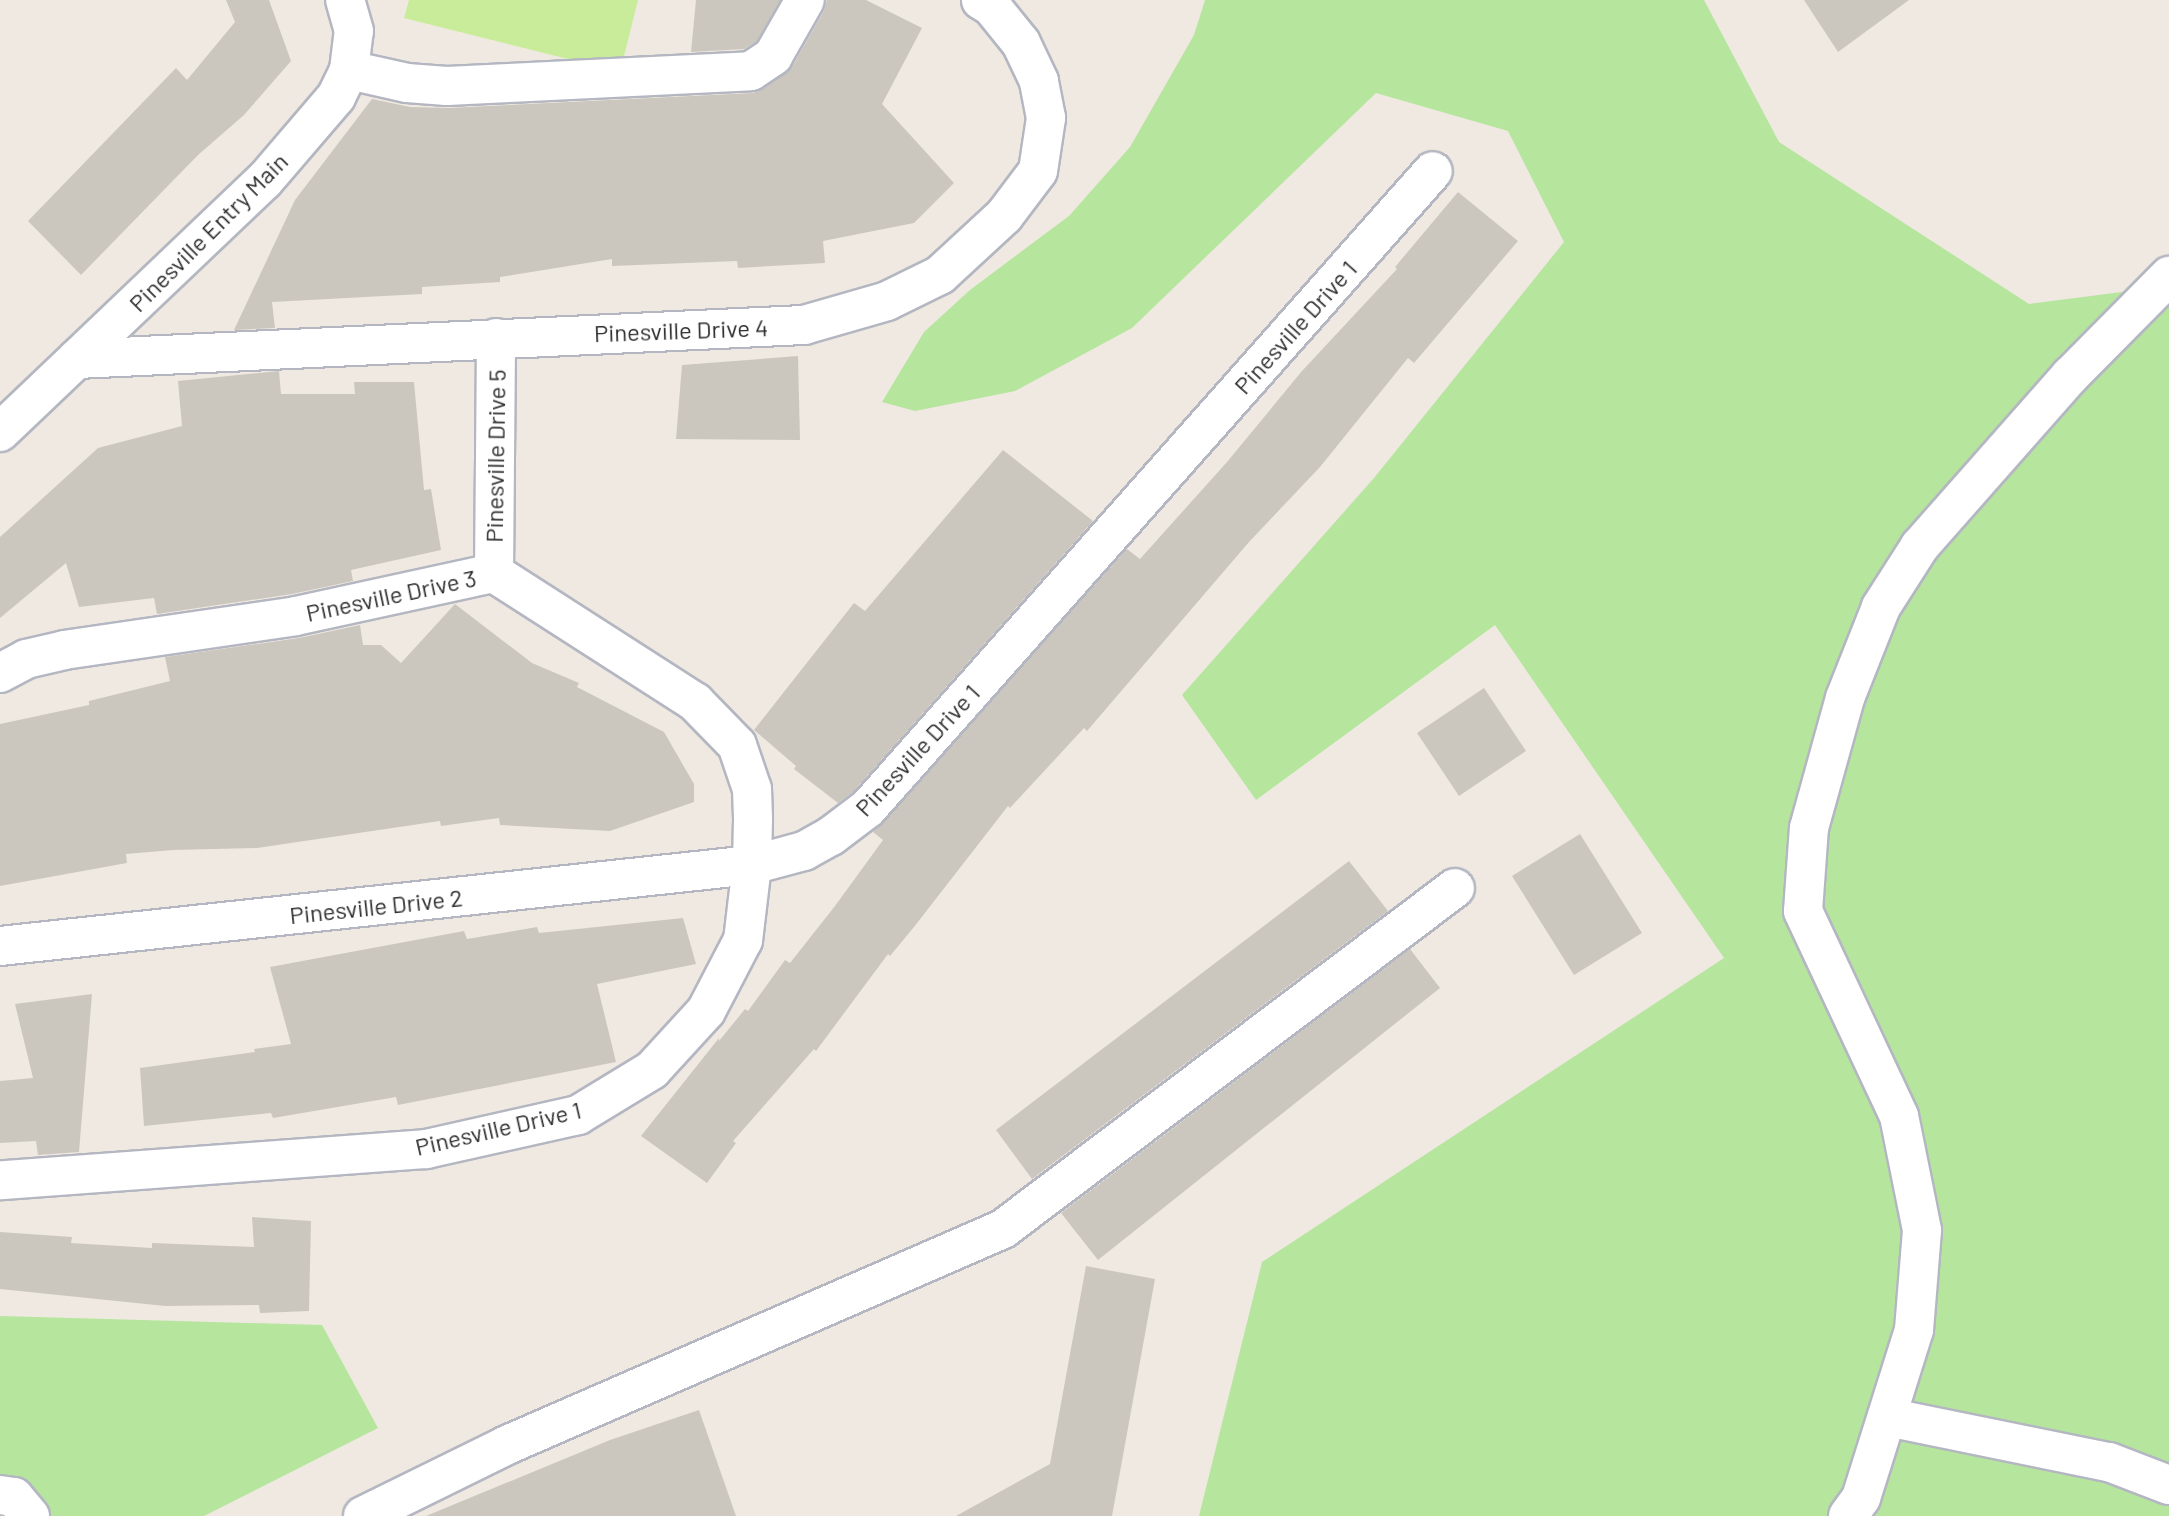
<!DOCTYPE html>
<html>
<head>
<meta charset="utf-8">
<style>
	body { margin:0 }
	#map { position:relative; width:2169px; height:1516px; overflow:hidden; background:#efe9e1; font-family:Barlow,sans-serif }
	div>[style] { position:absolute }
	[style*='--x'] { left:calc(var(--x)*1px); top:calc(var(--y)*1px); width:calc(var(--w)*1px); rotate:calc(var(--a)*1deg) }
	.green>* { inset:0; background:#b6e59e }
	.pitch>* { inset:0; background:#c9ec9a }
	.building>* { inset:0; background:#cbc7bf }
	.roads { filter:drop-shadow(2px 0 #b4b7c1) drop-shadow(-2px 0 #b4b7c1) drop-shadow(0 2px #b4b7c1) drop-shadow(0 -2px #b4b7c1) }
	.minor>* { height:38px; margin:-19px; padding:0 19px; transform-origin:19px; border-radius:19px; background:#fff }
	span { translate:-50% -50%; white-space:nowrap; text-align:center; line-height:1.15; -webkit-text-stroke:5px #fff; paint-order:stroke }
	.street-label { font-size:24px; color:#2e2e2e }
</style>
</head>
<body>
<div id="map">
	<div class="green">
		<div style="clip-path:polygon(1205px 0,1704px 0,1779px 142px,2029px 304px,2169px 286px,2169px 1516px,1199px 1516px,1262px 1262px,1724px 958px,1495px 625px,1256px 800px,1182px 695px,1374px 478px,1564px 242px,1508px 131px,1376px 93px,1132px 328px,1015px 391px,915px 411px,882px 402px,924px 332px,970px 290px,1069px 216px,1130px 147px,1194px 35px)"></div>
		<div style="clip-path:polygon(0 1316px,322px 1325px,378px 1428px,204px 1516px,0 1516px)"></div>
	</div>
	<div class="pitch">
		<div style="clip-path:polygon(409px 0,638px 0,620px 72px,404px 18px)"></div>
	</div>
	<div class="building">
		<div style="clip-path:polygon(226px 0,269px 0,291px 61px,244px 115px,198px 155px,81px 275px,28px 221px,176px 68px,187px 80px,235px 22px)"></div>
		<div style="clip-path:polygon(696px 0,780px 0,757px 41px,744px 49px,691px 52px)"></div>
		<div style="clip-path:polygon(827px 0,866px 0,922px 28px,882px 104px,954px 183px,914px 223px,823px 241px,825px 263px,738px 268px,737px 261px,612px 266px,612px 259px,500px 277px,500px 282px,422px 287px,422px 294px,272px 302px,275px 328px,234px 330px,295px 200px,372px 99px,410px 107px,448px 108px,753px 93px,763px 89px,792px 67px,824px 11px)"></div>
		<div style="clip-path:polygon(1804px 0,1909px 0,1838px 52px)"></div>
		<div style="clip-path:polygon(1458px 192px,1518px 241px,1414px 363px,1408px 358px,1320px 467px,1249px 542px,1087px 731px,1084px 728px,1010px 808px,1008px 806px,914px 927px,890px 956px,888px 954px,816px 1051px,814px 1049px,733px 1141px,736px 1143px,707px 1183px,641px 1136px,719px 1038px,719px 1041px,745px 1009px,748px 1011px,785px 960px,790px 963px,835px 906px,883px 840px,873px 832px,1127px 549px,1140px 559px,1227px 462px,1302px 371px,1397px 269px,1395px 267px)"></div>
		<div style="clip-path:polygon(798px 356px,800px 440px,676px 439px,682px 365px)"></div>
		<div style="clip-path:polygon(279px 371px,281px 394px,355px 394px,354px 382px,414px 382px,424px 490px,431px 489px,441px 550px,351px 570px,353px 581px,292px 594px,157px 614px,154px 598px,79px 607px,66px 563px,0 618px,0 537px,98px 448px,182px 426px,178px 381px)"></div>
		<div style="clip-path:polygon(1003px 450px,1093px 521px,853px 792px,838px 803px,794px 769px,796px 766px,754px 730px,854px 603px,865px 611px)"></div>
		<div style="clip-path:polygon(455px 604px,532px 663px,579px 683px,577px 687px,664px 732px,694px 784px,694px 802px,610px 831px,500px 825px,499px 818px,441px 826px,440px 821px,257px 848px,173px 850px,126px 854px,127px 863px,0 886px,0 724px,89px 705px,89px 701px,170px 681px,165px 657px,299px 638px,360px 625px,363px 645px,381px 645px,401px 663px)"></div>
		<div style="clip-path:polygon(1484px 688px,1526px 751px,1459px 796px,1417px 733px)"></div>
		<div style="clip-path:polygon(1580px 834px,1642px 933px,1574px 975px,1512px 876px)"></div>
		<div style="clip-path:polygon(1349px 861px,1388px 911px,1032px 1179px,996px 1130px)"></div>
		<div style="clip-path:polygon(683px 918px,696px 964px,597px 984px,616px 1062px,398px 1105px,396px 1097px,273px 1118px,271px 1113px,144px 1126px,140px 1068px,255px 1052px,254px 1049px,291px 1044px,270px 967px,464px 931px,467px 939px,537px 927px,539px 933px)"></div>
		<div style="clip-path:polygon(1410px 949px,1440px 988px,1098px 1260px,1061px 1213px)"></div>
		<div style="clip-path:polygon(92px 994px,79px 1152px,38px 1155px,36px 1141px,0 1143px,0 1081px,33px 1078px,15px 1004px)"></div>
		<div style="clip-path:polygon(252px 1217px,311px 1221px,309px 1311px,260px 1313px,259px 1305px,165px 1306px,0 1289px,0 1232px,72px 1237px,71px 1243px,152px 1248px,152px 1243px,254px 1247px)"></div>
		<div style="clip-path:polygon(1086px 1266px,1155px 1279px,1112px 1516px,956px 1516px,1050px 1464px)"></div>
		<div style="clip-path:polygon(699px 1410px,736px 1516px,426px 1516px,610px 1440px)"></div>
	</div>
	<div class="roads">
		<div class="minor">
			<div style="--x:349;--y:70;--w:59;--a:12.6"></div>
			<div style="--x:407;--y:83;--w:40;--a:4.3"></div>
			<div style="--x:447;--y:86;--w:304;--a:-2.8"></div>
			<div style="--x:751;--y:71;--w:27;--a:-34"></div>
			<div style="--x:773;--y:56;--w:64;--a:-60.3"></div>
			<div style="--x:77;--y:359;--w:728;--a:-2.68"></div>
			<div style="--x:804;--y:325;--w:86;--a:-16.1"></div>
			<div style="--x:887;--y:301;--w:59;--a:-26.1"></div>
			<div style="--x:940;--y:275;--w:87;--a:-42.7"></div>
			<div style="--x:1004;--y:216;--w:56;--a:-52.9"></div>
			<div style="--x:1038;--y:171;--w:54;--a:-81.4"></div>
			<div style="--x:1046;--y:118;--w:38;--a:-101"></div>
			<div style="--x:1039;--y:81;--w:42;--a:-115.3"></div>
			<div style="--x:1021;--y:43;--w:46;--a:-128.9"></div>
			<div style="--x:992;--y:7;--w:13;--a:-148"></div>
			<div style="--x:0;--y:432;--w:364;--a:-43.6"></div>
			<div style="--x:264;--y:181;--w:111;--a:-49.4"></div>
			<div style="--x:336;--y:97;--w:30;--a:-64"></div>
			<div style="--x:349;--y:70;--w:39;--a:-83"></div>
			<div style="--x:354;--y:31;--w:32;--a:-106"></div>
			<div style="--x:494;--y:573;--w:235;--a:-89.5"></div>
			<div style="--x:0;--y:673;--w:30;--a:-28"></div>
			<div style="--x:26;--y:659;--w:39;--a:-13"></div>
			<div style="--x:64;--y:650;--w:234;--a:-8.3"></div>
			<div style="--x:296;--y:616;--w:203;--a:-12.3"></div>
			<div style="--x:494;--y:573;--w:239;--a:32.7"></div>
			<div style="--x:695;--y:702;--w:60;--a:45.7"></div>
			<div style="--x:737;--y:745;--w:46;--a:71.2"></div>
			<div style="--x:752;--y:789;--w:31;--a:88"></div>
			<div style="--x:753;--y:820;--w:45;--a:91.3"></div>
			<div style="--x:752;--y:865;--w:76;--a:96.8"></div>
			<div style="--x:743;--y:940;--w:80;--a:117.5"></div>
			<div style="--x:706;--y:1011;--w:80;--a:132.5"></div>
			<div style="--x:652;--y:1070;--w:87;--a:148.7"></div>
			<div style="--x:578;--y:1115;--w:156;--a:167.4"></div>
			<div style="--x:426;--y:1149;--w:427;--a:175.8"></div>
			<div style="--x:0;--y:946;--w:756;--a:-6.15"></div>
			<div style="--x:752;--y:865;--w:54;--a:-15.1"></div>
			<div style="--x:804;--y:851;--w:31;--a:-29"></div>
			<div style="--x:831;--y:836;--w:46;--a:-37.1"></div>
			<div style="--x:868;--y:808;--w:851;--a:-48.43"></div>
			<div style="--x:1887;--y:1417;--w:227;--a:11.5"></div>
			<div style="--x:2109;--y:1462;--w:64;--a:21"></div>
			<div style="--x:0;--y:1495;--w:14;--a:8"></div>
			<div style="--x:14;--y:1497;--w:25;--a:50"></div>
			<div style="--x:363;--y:1516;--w:161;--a:-26.2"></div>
			<div style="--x:507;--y:1445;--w:541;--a:-23.53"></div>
			<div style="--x:1003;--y:1229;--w:566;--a:-37.03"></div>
			<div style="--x:1848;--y:1516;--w:22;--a:-54"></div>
			<div style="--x:1861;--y:1498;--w:176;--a:-72.5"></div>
			<div style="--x:1914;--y:1330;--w:100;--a:-85.4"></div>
			<div style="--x:1922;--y:1230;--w:116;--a:-101.4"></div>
			<div style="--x:1899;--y:1116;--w:226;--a:-115.1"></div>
			<div style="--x:1803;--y:911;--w:83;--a:-85.9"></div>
			<div style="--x:1809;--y:828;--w:135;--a:-74.5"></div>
			<div style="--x:1845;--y:698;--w:98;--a:-68.4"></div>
			<div style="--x:1881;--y:607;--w:72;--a:-57.4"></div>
			<div style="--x:1920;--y:546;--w:227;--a:-48.6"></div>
			<div style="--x:2070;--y:376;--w:141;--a:-45.3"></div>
		</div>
	</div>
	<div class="street-label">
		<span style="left:208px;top:232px;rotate:-45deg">Pinesville Entry Main</span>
		<span style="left:1295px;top:327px;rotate:-48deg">Pinesville Drive 1</span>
		<span style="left:681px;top:330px;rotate:-2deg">Pinesville Drive 4</span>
		<span style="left:495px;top:456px;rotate:-89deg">Pinesville Drive 5</span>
		<span style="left:391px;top:595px;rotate:-12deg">Pinesville Drive 3</span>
		<span style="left:917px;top:750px;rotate:-47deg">Pinesville Drive 1</span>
		<span style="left:376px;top:906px;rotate:-6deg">Pinesville Drive 2</span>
		<span style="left:498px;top:1128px;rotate:-13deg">Pinesville Drive 1</span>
	</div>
</div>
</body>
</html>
